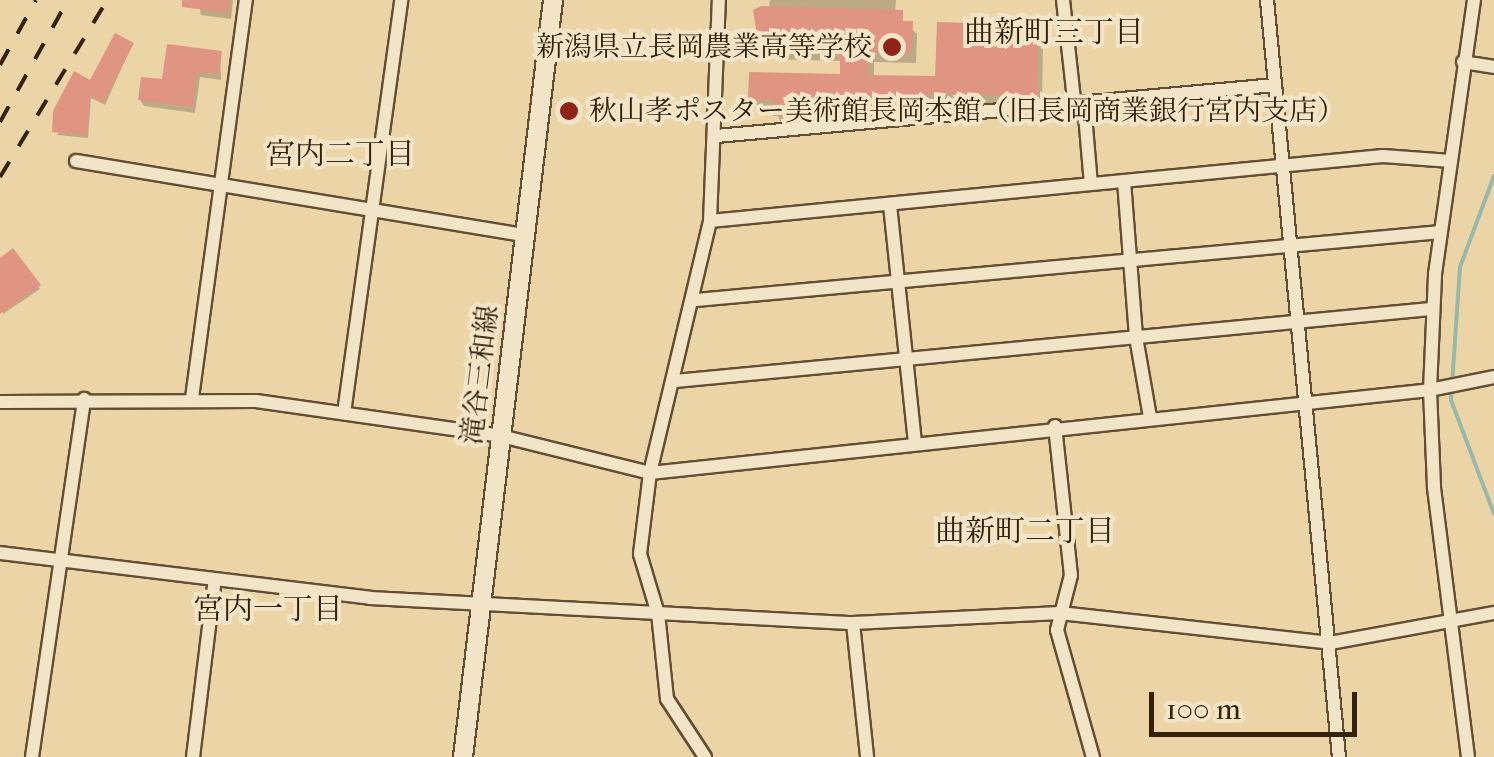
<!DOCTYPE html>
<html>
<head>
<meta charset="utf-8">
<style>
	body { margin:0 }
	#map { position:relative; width:1494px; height:757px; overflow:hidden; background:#ebd5a7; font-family:"IM FELL French Canon","Noto Serif JP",serif }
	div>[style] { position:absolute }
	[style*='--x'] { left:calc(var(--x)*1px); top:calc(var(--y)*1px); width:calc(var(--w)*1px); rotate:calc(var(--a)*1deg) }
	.shadow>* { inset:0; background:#0003 }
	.stream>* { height:4px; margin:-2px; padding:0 2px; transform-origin:2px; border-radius:2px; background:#98b8aa }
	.building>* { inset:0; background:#e09482 }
	.roads { filter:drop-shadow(2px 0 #624f33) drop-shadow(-2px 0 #624f33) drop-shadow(0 2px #624f33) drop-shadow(0 -2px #624f33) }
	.street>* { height:12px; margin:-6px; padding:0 6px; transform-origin:6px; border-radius:6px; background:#f2e4c6 }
	.secondary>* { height:18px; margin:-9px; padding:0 9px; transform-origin:9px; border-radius:9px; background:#f2e4c6 }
	.rail>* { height:4px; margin-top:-2px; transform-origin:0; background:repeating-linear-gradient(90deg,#34220c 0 18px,transparent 0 36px) }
	.dots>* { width:28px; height:28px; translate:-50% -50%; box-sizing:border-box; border:5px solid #f2e4c6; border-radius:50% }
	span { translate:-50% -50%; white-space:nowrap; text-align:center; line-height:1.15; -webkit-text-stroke:8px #f2e4c6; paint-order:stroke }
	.poi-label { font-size:28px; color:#34220c }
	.right { translate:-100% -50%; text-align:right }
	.left { translate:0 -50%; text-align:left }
	.street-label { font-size:28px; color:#34220c }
	.neighbourhood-label { font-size:30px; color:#34220c }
	.scale { position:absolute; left:1149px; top:692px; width:208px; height:45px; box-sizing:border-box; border:5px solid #34220c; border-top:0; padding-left:12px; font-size:30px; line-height:35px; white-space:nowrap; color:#34220c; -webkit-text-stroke:8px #f2e4c6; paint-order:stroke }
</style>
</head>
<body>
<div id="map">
	<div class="shadow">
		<div style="clip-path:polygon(198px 0,233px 0,231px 19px,201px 15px)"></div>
		<div style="clip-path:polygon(770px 0,896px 0,895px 13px,917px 34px,916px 63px,874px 62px,874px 78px,938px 79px,1037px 27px,1043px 38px,1042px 106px,934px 103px,933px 117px,782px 126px,776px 110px,757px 110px,751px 99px,843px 76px,843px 61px,768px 59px,762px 48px)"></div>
		<div style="clip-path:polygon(132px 45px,105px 105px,91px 98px,88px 138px,57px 135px,91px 83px)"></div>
		<div style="clip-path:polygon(220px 53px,221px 80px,200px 77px,195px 113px,144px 106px,140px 100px)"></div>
		<div style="clip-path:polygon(12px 252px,40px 289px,3px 314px,0 261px)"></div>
	</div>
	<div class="stream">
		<div style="--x:1494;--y:176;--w:97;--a:110.5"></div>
		<div style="--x:1460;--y:267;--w:133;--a:93.9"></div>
		<div style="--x:1451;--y:400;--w:122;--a:69.3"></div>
	</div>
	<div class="building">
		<div style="clip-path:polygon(182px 0,230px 0,228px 13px,182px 7px)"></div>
		<div style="clip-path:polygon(761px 6px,903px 10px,903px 21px,913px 21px,912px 53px,869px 52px,868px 75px,935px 76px,937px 22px,1038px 25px,1037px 96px,929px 93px,928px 107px,773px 116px,773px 100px,748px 100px,749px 72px,840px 74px,840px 51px,759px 49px,753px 10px)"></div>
		<div style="clip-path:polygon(115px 33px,134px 43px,103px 103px,90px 96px,87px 135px,52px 132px,53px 111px,74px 71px,90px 80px)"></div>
		<div style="clip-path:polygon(167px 44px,222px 51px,219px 74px,197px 72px,193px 107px,138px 100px,141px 77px,162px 79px)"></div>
		<div style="clip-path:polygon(13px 248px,41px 285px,0 314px,0 258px)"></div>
	</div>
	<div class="roads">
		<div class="street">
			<div style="--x:1063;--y:0;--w:100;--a:83.7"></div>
			<div style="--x:1267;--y:0;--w:760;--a:84.57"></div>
			<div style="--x:1463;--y:62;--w:31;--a:9"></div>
			<div style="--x:1084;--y:103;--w:81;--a:85.1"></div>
			<div style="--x:716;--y:136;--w:561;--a:-5.21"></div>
			<div style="--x:76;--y:161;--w:455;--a:9.4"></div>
			<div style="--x:1124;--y:181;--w:156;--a:85.6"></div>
			<div style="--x:1136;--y:337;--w:81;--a:80.1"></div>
			<div style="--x:890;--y:205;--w:239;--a:84"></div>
			<div style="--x:710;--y:221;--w:676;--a:-5.52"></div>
			<div style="--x:1383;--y:156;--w:68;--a:4.2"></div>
			<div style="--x:696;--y:300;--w:748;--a:-5.22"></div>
			<div style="--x:675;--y:381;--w:759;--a:-5.44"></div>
			<div style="--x:192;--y:398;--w:402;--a:-82.3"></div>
			<div style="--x:0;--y:402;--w:256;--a:-0.2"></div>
			<div style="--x:256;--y:401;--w:247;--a:8.1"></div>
			<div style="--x:501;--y:436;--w:154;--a:13.9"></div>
			<div style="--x:650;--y:473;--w:784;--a:-6.07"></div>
			<div style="--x:1430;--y:390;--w:65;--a:-11.5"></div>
			<div style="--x:344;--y:413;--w:417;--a:-82.1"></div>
			<div style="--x:1055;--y:426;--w:150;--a:83.9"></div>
			<div style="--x:1071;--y:575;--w:57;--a:104.3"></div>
			<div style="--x:1057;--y:630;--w:132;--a:74.2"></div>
			<div style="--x:0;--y:553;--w:373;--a:6.9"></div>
			<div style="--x:370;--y:598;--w:484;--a:3"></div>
			<div style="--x:853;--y:623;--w:207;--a:-2.8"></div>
			<div style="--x:1060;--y:613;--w:272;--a:6.3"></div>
			<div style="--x:1330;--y:643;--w:167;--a:-10.4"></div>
			<div style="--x:853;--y:623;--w:135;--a:84"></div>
			<div style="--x:32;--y:757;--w:362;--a:-81.7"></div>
			<div style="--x:193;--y:757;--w:179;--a:-83"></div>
			<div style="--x:705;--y:757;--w:69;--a:-123.2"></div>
			<div style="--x:667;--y:699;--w:85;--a:-96"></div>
			<div style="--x:658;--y:614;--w:63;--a:-106.7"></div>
			<div style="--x:640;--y:554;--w:82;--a:-83"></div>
			<div style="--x:650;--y:473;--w:259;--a:-76.6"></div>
			<div style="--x:710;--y:221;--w:221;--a:-87.7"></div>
			<div style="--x:1468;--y:757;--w:273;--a:-97.2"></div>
			<div style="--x:1434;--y:486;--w:96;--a:-92.4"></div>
			<div style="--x:1430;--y:390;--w:116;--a:-87.5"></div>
			<div style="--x:1435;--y:274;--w:277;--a:-81.9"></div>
		</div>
		<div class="secondary">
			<div style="--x:463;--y:757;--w:762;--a:-83.22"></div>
		</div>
	</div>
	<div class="rail">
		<div style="--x:0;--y:65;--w:74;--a:-61"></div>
		<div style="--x:0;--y:122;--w:140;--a:-60.9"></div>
		<div style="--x:0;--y:177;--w:207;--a:-58.8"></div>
	</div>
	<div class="dots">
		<div style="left:892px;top:47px;background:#8f2418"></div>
		<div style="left:569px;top:111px;background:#8f2418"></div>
	</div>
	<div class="poi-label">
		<span class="right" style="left:872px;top:47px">新潟県立長岡農業高等学校</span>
		<span class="left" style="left:589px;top:111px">秋山孝ポスター美術館長岡本館（旧長岡商業銀行宮内支店）</span>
	</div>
	<div class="street-label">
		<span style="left:480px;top:375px;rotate:-83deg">滝谷三和線</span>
	</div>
	<div class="neighbourhood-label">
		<span style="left:1054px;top:33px">曲新町三丁目</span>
		<span style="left:340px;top:155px">宮内二丁目</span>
		<span style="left:1025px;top:532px">曲新町二丁目</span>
		<span style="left:268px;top:610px">宮内一丁目</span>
	</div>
	<div class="scale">100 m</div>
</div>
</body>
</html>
